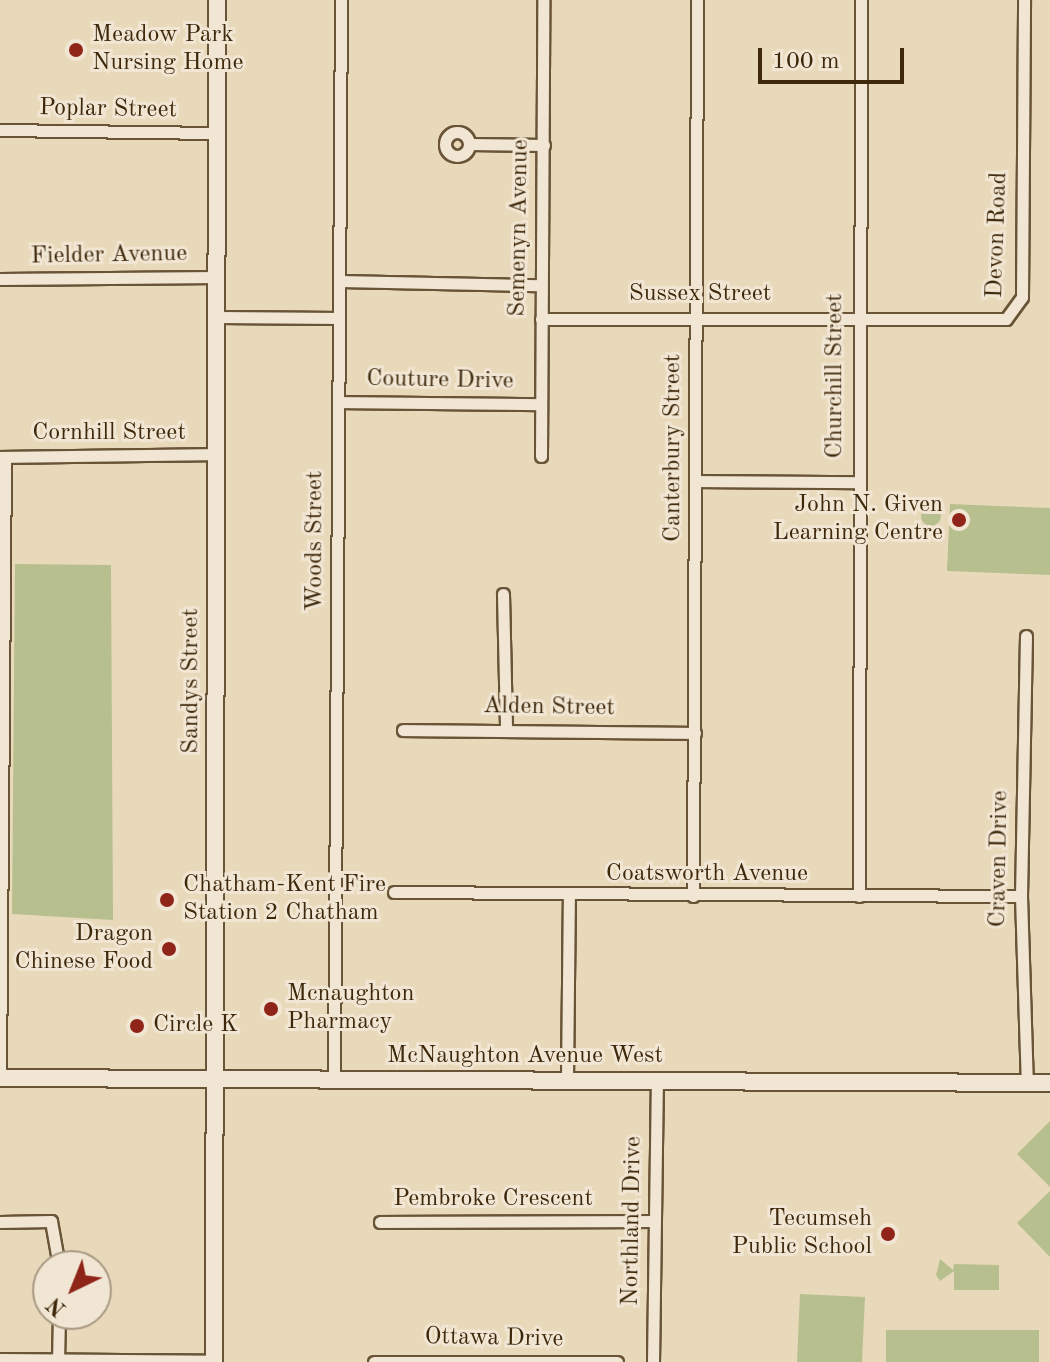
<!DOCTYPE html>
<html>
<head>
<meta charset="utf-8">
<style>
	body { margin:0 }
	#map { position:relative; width:1050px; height:1362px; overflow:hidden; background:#e9d9bb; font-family:"Old Standard TT",serif }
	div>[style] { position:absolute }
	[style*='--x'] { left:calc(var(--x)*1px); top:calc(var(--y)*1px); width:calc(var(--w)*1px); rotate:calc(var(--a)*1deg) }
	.green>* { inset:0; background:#b8bf8e }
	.round { border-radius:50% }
	.roads { filter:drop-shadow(2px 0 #695437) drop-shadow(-2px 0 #695437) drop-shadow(0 2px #695437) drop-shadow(0 -2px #695437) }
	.street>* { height:11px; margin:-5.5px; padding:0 5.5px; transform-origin:5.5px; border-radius:5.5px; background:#f1e6d3 }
	.street>.ring { margin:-5.5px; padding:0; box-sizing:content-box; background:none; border:11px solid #f1e6d3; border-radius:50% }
	.secondary>* { height:16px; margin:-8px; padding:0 8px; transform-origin:8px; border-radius:8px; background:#f1e6d3 }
	.dots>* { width:22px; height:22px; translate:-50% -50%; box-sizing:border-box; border:4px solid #f1e6d3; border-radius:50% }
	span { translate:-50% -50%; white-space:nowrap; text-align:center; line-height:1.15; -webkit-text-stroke:6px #f1e6d3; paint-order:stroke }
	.poi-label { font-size:24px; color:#3e280b }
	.left { translate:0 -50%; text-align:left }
	.right { translate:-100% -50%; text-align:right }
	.street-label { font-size:24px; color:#3e280b }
	.north { position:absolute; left:32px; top:1250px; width:80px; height:80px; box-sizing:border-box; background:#f1e6d3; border:2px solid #a99a83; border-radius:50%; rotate:223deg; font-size:22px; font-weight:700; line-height:32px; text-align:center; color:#3e280b }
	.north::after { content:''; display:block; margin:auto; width:28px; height:36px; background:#8f2418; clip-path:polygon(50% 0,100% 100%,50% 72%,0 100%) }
	.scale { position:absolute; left:758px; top:48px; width:146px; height:36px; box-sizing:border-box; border:4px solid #3e280b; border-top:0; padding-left:10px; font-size:24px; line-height:28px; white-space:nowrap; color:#3e280b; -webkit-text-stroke:6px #f1e6d3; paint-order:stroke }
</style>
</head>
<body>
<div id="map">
	<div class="green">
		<div style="clip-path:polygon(950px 504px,1050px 508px,1050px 575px,947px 571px)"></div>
		<div class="round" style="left:921px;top:506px;width:20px;height:20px"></div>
		<div style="clip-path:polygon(15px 564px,111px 565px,113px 920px,12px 914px)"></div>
		<div style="clip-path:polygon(1050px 1121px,1050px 1187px,1017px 1154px)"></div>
		<div style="clip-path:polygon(1050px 1191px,1050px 1257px,1017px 1223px)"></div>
		<div style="clip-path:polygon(940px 1259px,953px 1270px,954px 1264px,999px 1265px,999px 1290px,954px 1290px,954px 1271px,940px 1281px,936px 1275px)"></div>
		<div style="clip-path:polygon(800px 1294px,865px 1297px,862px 1362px,797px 1362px)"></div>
		<div style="clip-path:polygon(886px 1330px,1039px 1330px,1039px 1362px,886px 1362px)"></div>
	</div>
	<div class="roads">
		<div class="street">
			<div style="--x:0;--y:130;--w:215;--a:0.8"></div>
			<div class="ring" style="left:445px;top:132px;width:13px;height:13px"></div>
			<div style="--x:469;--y:144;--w:75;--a:0.8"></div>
			<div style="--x:0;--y:279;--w:218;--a:-0.5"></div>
			<div style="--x:340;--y:281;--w:199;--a:1.2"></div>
			<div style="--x:218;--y:317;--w:121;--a:0.5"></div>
			<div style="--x:541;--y:319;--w:465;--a:0"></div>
			<div style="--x:1006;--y:319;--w:27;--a:-54"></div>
			<div style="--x:1022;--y:297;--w:297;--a:-89.6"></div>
			<div style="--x:339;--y:402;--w:201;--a:0.6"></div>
			<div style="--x:541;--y:456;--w:456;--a:-89.7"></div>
			<div style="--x:0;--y:457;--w:217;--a:-0.8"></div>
			<div style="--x:696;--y:481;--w:163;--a:0.4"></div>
			<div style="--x:503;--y:594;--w:135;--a:88.7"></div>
			<div style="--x:1026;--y:636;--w:260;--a:91.1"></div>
			<div style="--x:1021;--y:896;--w:186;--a:88.2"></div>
			<div style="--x:403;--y:730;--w:292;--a:0.6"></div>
			<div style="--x:394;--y:892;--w:627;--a:0.37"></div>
			<div style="--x:693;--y:896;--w:896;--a:-89.74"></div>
			<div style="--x:859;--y:896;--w:896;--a:-89.87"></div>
			<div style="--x:0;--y:1078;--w:621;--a:-89.54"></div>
			<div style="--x:567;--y:1079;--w:182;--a:-89.4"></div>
			<div style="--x:334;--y:1082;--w:1082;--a:-89.63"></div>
			<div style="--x:0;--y:1222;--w:51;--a:-1.1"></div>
			<div style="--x:51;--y:1221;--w:46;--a:79.9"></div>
			<div style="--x:380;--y:1222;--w:273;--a:-0.2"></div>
			<div style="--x:0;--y:1359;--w:214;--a:0.5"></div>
			<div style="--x:58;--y:1362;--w:48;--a:-88.8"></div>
			<div style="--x:374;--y:1362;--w:243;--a:0"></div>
			<div style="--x:653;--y:1362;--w:282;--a:-89.2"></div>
		</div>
		<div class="secondary">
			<div style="--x:0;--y:1078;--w:1050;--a:0.27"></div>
			<div style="--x:214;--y:1362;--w:1362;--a:-89.87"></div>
		</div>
	</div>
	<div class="dots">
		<div style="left:76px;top:50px;background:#8f2418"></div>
		<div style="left:959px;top:520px;background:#8f2418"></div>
		<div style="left:167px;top:900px;background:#8f2418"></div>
		<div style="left:169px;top:949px;background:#8f2418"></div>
		<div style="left:271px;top:1009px;background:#8f2418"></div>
		<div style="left:137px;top:1026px;background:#8f2418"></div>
		<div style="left:888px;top:1234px;background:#8f2418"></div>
	</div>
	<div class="poi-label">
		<span class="left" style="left:92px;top:50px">Meadow Park<br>Nursing Home</span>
		<span class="right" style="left:943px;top:520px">John N. Given<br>Learning Centre</span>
		<span class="left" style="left:183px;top:900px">Chatham-Kent Fire<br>Station 2 Chatham</span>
		<span class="right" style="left:153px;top:949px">Dragon<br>Chinese Food</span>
		<span class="left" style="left:287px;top:1009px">Mcnaughton<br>Pharmacy</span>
		<span class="left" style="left:153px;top:1026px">Circle K</span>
		<span class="right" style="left:872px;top:1234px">Tecumseh<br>Public School</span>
	</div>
	<div class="street-label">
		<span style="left:108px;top:110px;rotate:1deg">Poplar Street</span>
		<span style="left:520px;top:228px;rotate:-89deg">Semenyn Avenue</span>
		<span style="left:998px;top:235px;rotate:-88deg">Devon Road</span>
		<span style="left:109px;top:256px;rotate:-1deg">Fielder Avenue</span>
		<span style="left:700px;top:295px">Sussex Street</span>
		<span style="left:836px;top:376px;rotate:-90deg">Churchill Street</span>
		<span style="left:440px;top:381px;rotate:1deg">Couture Drive</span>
		<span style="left:109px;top:434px">Cornhill Street</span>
		<span style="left:674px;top:448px;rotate:-90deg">Canterbury Street</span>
		<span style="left:316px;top:541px;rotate:-90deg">Woods Street</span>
		<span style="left:192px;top:681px;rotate:-90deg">Sandys Street</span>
		<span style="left:549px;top:708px;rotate:1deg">Alden Street</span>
		<span style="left:1000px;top:859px;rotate:-89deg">Craven Drive</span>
		<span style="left:707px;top:875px">Coatsworth Avenue</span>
		<span style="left:525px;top:1057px">McNaughton Avenue West</span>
		<span style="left:493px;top:1200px">Pembroke Crescent</span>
		<span style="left:633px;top:1221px;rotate:-89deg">Northland Drive</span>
		<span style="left:494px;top:1339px;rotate:1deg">Ottawa Drive</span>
	</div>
	<div class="north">N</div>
	<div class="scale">100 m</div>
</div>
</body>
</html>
